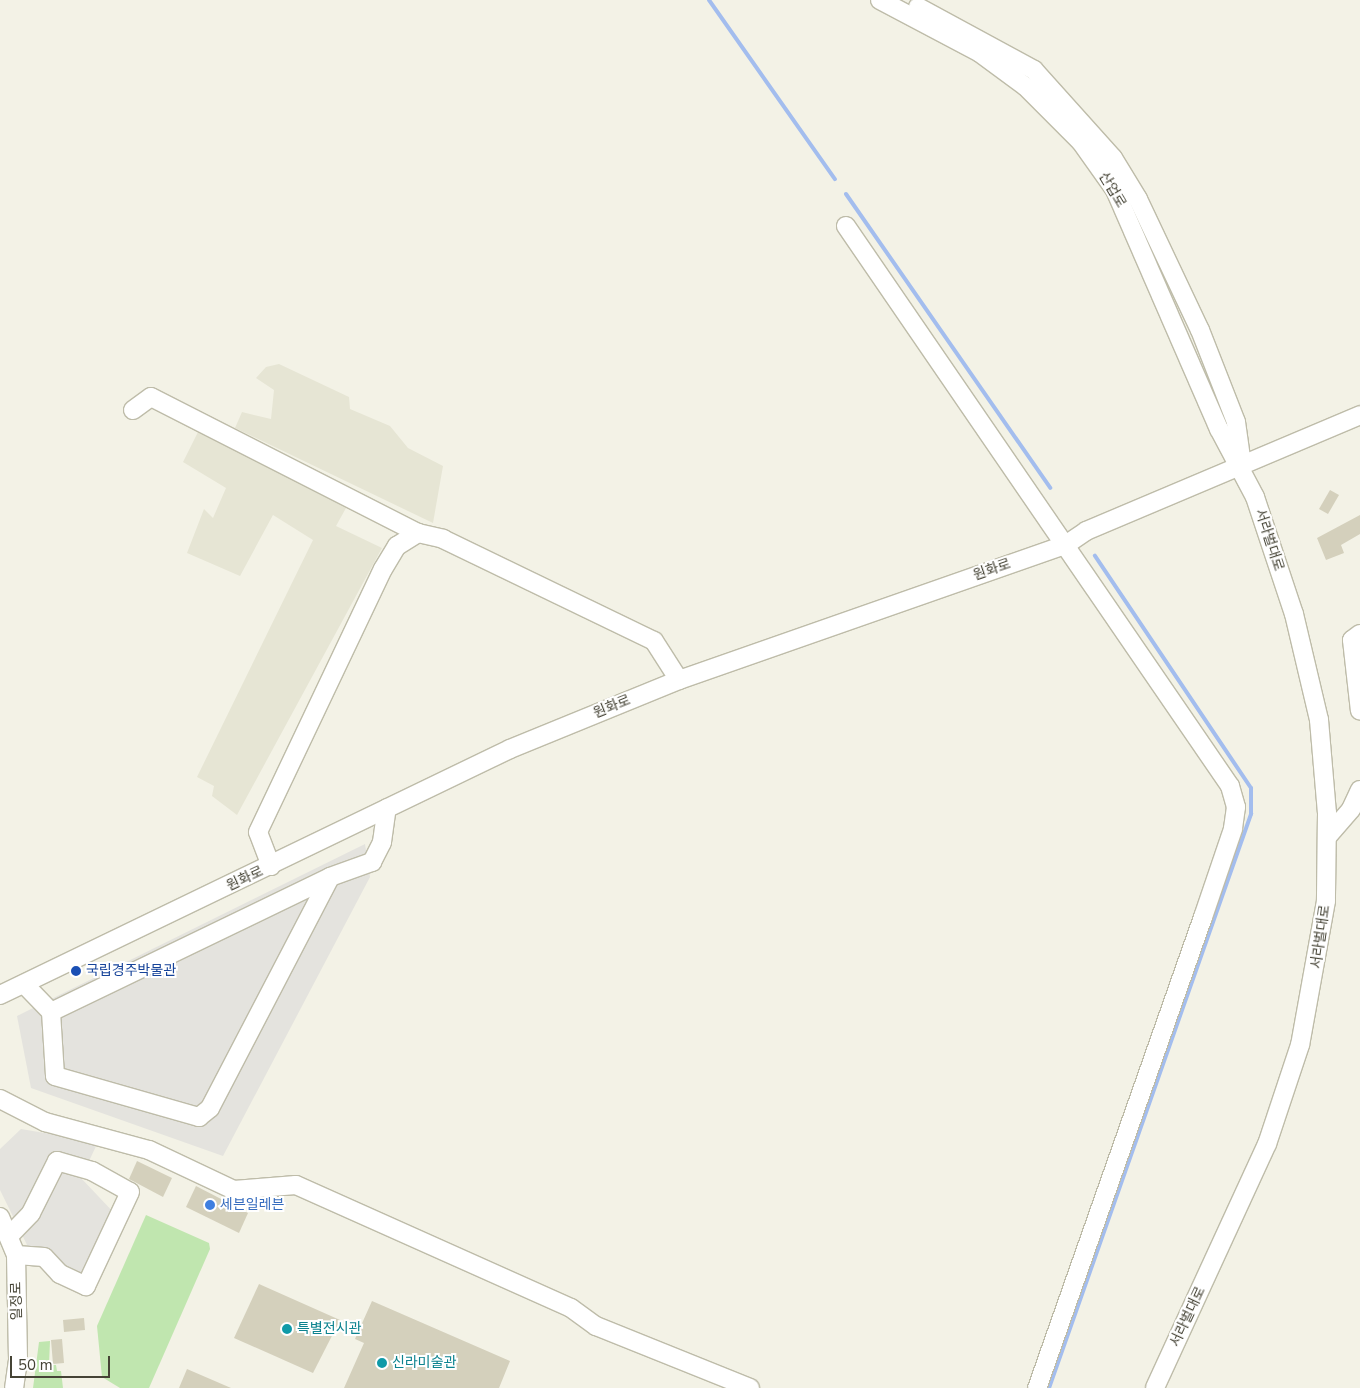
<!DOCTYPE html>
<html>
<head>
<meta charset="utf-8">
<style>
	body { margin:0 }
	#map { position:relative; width:1360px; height:1388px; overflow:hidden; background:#f3f2e6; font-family:"Nunito Sans","Noto Sans KR",sans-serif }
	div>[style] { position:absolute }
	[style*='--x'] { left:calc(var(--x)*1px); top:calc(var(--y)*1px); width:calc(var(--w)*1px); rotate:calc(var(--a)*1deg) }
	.residential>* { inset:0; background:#e6e5d4 }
	.green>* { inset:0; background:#c0e6af }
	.parking>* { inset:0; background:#e4e3de }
	.stream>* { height:4px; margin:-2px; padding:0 2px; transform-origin:2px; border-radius:2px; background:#a3bdee }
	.building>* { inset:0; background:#d4d0bc }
	.roads { filter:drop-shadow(1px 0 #bebca9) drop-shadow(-1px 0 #bebca9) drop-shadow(0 1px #bebca9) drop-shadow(0 -1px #bebca9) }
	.minor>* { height:18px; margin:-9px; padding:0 9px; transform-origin:9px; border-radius:9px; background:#fff }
	.dots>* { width:14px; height:14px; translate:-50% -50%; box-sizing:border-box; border:2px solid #fff; border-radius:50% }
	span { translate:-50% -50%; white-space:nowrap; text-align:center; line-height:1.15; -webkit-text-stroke:4px #fff; paint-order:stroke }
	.street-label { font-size:14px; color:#454335 }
	.transit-label { font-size:14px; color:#164399 }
	.left { translate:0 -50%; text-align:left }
	.shop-label { font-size:14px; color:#366cbe }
	.culture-label { font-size:14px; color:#0d838f }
	.scale { position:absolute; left:10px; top:1356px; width:100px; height:22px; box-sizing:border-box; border:2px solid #454335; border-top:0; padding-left:6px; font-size:15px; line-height:18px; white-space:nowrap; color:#454335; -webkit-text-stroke:4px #fff; paint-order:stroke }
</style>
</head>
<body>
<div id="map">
	<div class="residential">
		<div style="clip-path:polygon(279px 364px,349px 397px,350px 409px,390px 426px,408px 448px,443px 466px,433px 523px,235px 428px,242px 412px,271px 419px,274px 390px,256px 378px,266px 367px)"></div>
		<div style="clip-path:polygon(200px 428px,346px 508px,336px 526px,382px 548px,237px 815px,212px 796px,214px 786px,197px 777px,313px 540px,273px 515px,240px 576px,187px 553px,204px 509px,213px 518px,226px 488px,183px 462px)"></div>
	</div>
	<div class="green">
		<div style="clip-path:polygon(146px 1215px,209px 1243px,210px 1249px,149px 1388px,120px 1388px,102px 1377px,97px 1326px)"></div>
		<div style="clip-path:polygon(50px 1341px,49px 1365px,56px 1365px,57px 1371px,61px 1371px,63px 1388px,33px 1388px,39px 1342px)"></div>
	</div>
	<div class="parking">
		<div style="clip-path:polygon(365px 844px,370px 877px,223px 1156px,31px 1088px,17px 1016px)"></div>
		<div style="clip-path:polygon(21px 1129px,98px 1142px,81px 1178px,116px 1215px,83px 1280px,33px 1257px,0 1190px,0 1149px)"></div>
	</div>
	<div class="stream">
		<div style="--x:709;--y:0;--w:219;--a:54.9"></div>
		<div style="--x:846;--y:194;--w:358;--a:55.2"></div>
		<div style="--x:1049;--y:1388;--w:609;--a:-70.61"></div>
		<div style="--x:1251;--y:814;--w:26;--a:-90"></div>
		<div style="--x:1251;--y:788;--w:280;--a:-123.9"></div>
	</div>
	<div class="building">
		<div style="clip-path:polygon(1330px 490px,1339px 495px,1328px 514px,1319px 509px)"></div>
		<div style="clip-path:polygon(1360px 515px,1360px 534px,1341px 545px,1344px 553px,1326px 560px,1317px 538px)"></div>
		<div style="clip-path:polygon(137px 1161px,172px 1178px,163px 1197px,129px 1179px)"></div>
		<div style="clip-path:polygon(196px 1186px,248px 1213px,239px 1233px,186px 1207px)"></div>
		<div style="clip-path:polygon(259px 1284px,340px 1320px,313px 1373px,234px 1338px)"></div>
		<div style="clip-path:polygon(372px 1301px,510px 1361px,499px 1388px,344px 1388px,364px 1343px,355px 1339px)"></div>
		<div style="clip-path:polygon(84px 1318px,85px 1330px,64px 1332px,63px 1320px)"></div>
		<div style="clip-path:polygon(62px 1339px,64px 1363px,53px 1364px,51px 1340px)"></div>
		<div style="clip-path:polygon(187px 1369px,231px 1388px,179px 1388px)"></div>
	</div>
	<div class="roads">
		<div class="minor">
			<div style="--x:880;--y:0;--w:113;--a:27.9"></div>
			<div style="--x:980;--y:53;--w:56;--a:36.3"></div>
			<div style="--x:1025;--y:86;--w:79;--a:45"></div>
			<div style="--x:1081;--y:142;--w:59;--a:54.7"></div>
			<div style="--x:1115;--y:190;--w:261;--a:66.5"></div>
			<div style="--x:1219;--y:429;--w:77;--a:62.1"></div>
			<div style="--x:1255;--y:497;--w:123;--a:71.6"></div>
			<div style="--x:1294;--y:614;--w:109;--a:76.7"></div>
			<div style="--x:1319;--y:720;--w:93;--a:85.1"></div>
			<div style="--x:1327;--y:813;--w:88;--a:90.7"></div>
			<div style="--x:1326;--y:901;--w:146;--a:100.2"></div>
			<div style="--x:1300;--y:1045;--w:104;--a:108.4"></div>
			<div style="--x:1267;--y:1144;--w:268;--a:114.7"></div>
			<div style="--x:918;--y:7;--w:132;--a:28.5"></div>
			<div style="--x:1034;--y:70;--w:118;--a:48.1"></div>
			<div style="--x:1113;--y:158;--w:48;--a:58.6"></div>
			<div style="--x:1138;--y:199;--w:145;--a:64.7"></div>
			<div style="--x:1200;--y:330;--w:99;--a:68.6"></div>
			<div style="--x:1236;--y:422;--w:37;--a:82"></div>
			<div style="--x:846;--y:226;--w:679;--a:55.56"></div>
			<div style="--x:1230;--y:786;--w:22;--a:74"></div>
			<div style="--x:1236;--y:807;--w:22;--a:98"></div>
			<div style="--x:1233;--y:829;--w:93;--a:108.8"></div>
			<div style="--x:1203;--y:917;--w:499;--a:109.4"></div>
			<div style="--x:133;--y:410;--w:22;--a:-36"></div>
			<div style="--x:151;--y:397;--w:300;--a:27"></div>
			<div style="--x:1360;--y:634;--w:10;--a:143"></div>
			<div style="--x:1352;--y:640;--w:71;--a:83.6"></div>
			<div style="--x:1327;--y:837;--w:37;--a:-49"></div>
			<div style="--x:1351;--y:809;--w:21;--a:-65"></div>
			<div style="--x:271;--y:866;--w:36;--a:-111"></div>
			<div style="--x:258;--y:832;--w:291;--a:-64.6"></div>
			<div style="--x:383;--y:569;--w:27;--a:-59"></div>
			<div style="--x:397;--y:546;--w:25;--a:-32"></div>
			<div style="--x:418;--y:533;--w:26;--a:13"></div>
			<div style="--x:443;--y:539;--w:234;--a:25.8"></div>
			<div style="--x:654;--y:641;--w:46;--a:57.3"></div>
			<div style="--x:24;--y:984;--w:39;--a:46"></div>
			<div style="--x:51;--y:1012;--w:64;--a:86.4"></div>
			<div style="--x:55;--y:1076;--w:150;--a:15.9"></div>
			<div style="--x:199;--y:1117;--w:14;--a:-39"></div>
			<div style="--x:210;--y:1108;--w:260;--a:-62.5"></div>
			<div style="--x:330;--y:877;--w:45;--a:-19.7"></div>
			<div style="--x:372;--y:862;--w:22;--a:-63"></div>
			<div style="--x:382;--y:842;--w:34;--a:-82"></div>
			<div style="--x:0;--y:995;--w:566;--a:-25.75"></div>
			<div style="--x:510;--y:749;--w:183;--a:-22.2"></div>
			<div style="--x:679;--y:680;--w:411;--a:-19.3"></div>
			<div style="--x:1067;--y:544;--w:23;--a:-34"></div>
			<div style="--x:1086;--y:531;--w:298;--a:-22.9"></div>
			<div style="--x:51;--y:1012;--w:310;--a:-25.8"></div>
			<div style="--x:0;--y:1099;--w:51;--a:27.1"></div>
			<div style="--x:45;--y:1122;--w:108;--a:15.1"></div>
			<div style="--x:149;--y:1150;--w:94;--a:25.2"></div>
			<div style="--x:234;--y:1190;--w:62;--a:-4.6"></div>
			<div style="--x:296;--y:1185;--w:301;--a:24.1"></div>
			<div style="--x:571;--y:1308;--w:31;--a:36"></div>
			<div style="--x:596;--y:1326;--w:166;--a:21.9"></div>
			<div style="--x:0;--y:1217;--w:41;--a:67.2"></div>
			<div style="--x:16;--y:1255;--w:105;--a:88.9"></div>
			<div style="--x:18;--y:1360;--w:28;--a:98"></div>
			<div style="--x:10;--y:1235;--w:30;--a:-46"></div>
			<div style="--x:31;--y:1213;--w:58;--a:-63.4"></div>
			<div style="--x:57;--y:1161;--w:36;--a:16"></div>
			<div style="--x:92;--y:1171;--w:43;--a:28.9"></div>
			<div style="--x:130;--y:1192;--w:104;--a:115.1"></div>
			<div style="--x:86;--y:1286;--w:29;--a:-155"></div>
			<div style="--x:60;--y:1274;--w:23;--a:-133"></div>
			<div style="--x:44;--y:1257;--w:28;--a:-176"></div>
		</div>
	</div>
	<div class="dots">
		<div style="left:76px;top:971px;background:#1a4fb4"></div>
		<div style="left:210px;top:1205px;background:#3f7fe0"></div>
		<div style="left:287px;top:1329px;background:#0f9aa8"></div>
		<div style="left:382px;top:1363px;background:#0f9aa8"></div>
	</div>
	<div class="street-label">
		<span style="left:1112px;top:190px;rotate:59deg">산업로</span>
		<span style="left:1269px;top:540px;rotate:72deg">서라벌대로</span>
		<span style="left:992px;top:570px;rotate:-19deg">원화로</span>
		<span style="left:612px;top:707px;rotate:-22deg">원화로</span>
		<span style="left:245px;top:879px;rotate:-25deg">원화로</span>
		<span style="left:1321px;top:937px;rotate:-82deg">서라벌대로</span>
		<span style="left:17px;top:1301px;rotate:-91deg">일정로</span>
		<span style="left:1188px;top:1317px;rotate:-65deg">서라벌대로</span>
	</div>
	<div class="transit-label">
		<span class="left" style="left:86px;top:971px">국립경주박물관</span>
	</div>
	<div class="shop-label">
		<span class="left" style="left:220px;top:1205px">세븐일레븐</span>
	</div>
	<div class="culture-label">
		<span class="left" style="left:297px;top:1329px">특별전시관</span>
		<span class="left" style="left:392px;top:1363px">신라미술관</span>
	</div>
	<div class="scale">50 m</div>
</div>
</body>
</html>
